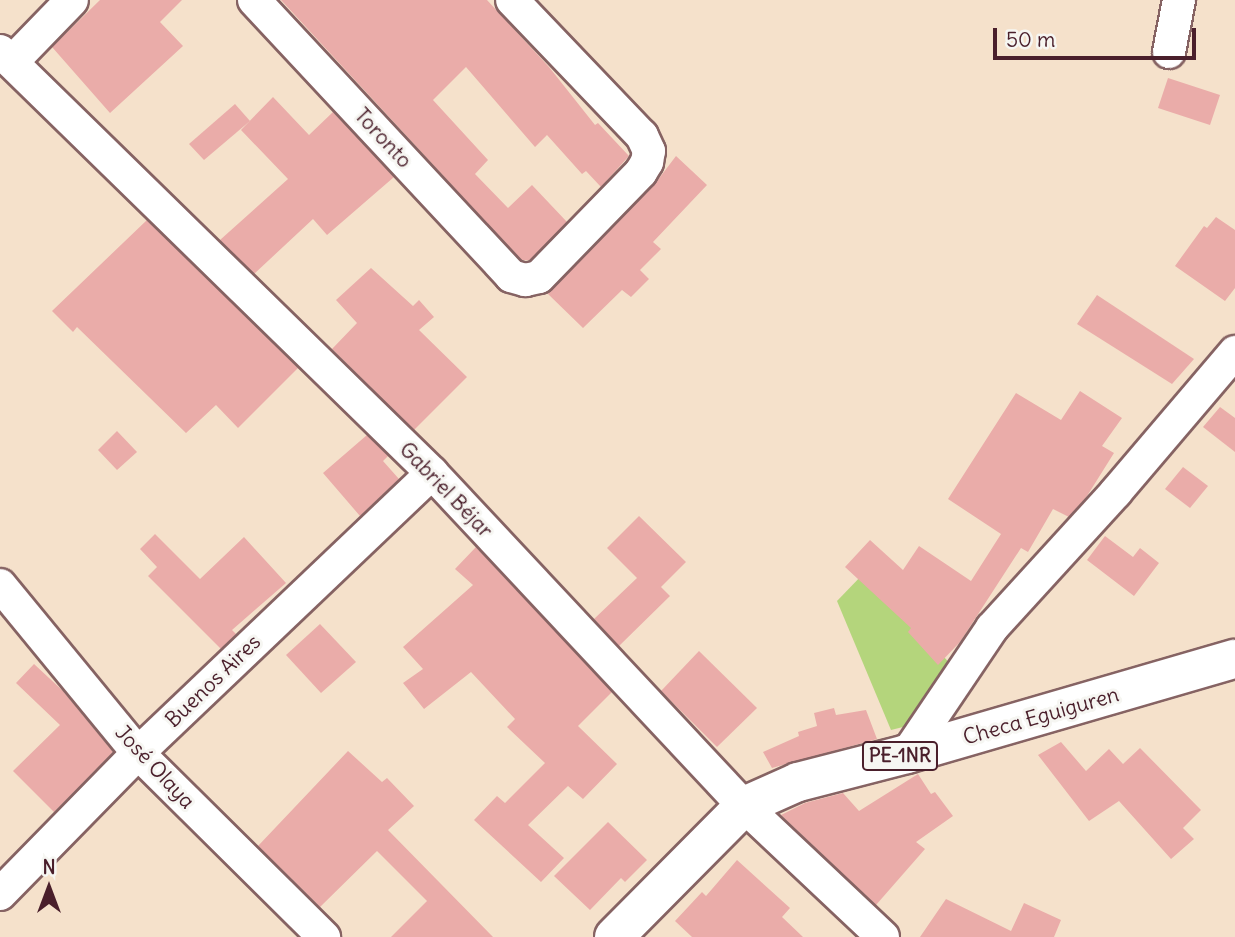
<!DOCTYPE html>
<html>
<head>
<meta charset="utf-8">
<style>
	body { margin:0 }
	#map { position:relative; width:1235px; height:937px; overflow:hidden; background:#f5e1cb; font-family:Delius,sans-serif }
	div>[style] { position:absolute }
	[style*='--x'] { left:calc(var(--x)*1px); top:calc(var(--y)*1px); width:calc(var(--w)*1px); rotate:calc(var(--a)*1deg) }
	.green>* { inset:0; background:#b4d57c }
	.building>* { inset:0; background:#eaaca9 }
	.roads { filter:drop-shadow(2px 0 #866363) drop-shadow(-2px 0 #866363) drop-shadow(0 2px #866363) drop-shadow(0 -2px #866363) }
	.street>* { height:32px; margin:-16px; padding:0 16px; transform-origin:16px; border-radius:16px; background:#fff }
	.primary>* { height:38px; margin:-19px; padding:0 19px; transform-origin:19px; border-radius:19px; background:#fff }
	span { translate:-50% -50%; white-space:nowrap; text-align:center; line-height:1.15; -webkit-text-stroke:6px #f6f6f2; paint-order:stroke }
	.shield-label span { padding:2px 5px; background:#f6f6f2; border:2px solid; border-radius:5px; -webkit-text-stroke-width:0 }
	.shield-label { font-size:19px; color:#4a1f2b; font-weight:700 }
	.street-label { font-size:21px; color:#4a1f2b }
	.north { position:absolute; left:14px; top:853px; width:70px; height:70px; -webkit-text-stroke:5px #f6f6f2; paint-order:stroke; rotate:0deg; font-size:19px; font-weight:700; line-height:28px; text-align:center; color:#4a1f2b }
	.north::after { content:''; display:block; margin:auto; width:24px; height:32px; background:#4a1f2b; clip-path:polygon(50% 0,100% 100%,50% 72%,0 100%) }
	.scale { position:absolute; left:993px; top:28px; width:203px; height:32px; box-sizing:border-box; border:4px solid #4a1f2b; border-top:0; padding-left:9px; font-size:21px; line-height:24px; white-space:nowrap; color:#4a1f2b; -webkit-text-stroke:5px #f6f6f2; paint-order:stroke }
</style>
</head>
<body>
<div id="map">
	<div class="green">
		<div style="clip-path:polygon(865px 572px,956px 670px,923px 722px,891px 730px,837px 601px)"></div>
	</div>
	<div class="building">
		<div style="clip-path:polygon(100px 0,182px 0,160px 22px,183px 46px,110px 113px,52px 47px)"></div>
		<div style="clip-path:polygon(281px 0,487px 0,549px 67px,595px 125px,598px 123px,629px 156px,601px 187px,586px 171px,582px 174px,547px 135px,535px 147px,466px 67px,433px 100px,488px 160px,475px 174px,508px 208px,532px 185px,567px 222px,530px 260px,521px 260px)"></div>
		<div style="clip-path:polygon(1168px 78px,1220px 95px,1210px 125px,1158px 108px)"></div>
		<div style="clip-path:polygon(273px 97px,309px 135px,333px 112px,394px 177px,327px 235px,313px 219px,254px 274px,220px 240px,288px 179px,241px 130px)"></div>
		<div style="clip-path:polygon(235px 104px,250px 121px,204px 160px,189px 144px)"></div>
		<div style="clip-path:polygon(676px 156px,707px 185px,653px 242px,661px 249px,640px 270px,649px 279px,631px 297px,622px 290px,583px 328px,547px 293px,654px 185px)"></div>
		<div style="clip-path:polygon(1216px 217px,1235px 230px,1235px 288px,1225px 301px,1175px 266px,1204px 226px,1207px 228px)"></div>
		<div style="clip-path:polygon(147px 220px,298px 368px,238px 428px,216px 405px,186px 433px,77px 327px,73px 332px,52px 311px)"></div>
		<div style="clip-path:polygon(371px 268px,413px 306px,419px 300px,434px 317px,419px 330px,467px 377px,414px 430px,332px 349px,357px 323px,336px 300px)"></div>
		<div style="clip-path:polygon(1097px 295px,1194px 359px,1172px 384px,1077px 324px)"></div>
		<div style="clip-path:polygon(1080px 391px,1122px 418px,1102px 446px,1114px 453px,1087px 496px,1069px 517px,1053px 509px,1028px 552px,1021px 548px,960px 642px,938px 665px,908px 632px,911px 628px,845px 567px,870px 540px,903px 570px,919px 546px,971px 581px,1001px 534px,948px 499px,1016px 393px,1061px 420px)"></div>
		<div style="clip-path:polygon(1220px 407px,1235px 418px,1235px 452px,1203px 427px)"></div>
		<div style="clip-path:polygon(117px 431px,137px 452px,117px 470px,98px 450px)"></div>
		<div style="clip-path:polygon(367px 435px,388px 456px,383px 461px,399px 479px,360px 516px,323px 473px)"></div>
		<div style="clip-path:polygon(1183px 467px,1208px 486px,1190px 508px,1165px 489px)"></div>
		<div style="clip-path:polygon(639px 516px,686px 562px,661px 587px,670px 596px,619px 646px,594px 619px,637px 578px,607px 548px)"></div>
		<div style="clip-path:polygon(155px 534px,200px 579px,244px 537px,286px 583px,232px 630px,236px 634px,221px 649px,148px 576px,157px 567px,140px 549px)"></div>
		<div style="clip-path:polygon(1105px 536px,1133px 557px,1140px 548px,1159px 563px,1134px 596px,1087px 560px)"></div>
		<div style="clip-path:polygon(476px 547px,612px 692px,578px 726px,617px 764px,583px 799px,568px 786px,528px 825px,564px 858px,541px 882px,474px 820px,497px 796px,505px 803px,545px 763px,507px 727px,515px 719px,471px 672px,424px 709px,403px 683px,423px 669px,403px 647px,473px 585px,455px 569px)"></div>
		<div style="clip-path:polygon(320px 624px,356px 662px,321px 693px,286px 655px)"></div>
		<div style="clip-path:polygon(699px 651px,757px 708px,717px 747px,661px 691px)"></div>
		<div style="clip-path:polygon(34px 664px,63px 691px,113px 752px,54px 812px,13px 771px,60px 725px,16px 683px)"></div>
		<div style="clip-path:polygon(834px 708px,836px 715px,866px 710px,877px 739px,772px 768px,763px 752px,799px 736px,798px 732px,817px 726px,814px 713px)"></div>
		<div style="clip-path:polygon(1061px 742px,1086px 771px,1109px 749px,1123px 764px,1140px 748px,1201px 810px,1183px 828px,1194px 839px,1171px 859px,1119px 801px,1089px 821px,1038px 755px)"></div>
		<div style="clip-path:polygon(348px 751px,382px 782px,387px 778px,414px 806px,388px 830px,493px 937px,391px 937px,427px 901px,377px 851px,320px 907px,258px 846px)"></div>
		<div style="clip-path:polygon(918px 774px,931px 794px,935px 792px,953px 816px,916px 842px,925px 849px,876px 905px,781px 815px,805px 803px,843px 793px,859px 811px)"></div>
		<div style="clip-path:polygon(608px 822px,647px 860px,625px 882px,621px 878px,590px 910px,554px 876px)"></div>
		<div style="clip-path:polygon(737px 860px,790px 908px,782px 917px,803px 937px,692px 937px,675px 921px,702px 892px,706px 896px)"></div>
		<div style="clip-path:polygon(946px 899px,1011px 931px,1024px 903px,1061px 920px,1054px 937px,920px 937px)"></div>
	</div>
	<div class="roads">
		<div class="street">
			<div style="--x:254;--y:0;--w:377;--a:47"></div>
			<div style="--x:511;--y:276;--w:15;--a:16"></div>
			<div style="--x:525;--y:280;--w:14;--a:-12"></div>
			<div style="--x:539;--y:277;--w:146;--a:-45.8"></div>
			<div style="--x:641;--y:172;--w:12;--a:-59"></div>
			<div style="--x:647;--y:162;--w:11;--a:-80"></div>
			<div style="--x:649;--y:151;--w:17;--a:-115"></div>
			<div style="--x:642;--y:136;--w:188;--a:-133.7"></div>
			<div style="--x:0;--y:51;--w:604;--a:44.33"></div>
			<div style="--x:432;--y:473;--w:456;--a:46.9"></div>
			<div style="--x:744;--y:806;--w:191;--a:43.3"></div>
			<div style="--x:1169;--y:52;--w:53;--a:-79.1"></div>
			<div style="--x:12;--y:62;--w:86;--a:-45.9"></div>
			<div style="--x:0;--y:585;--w:217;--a:50.6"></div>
			<div style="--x:138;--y:753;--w:262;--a:44.7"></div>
			<div style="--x:907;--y:754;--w:152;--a:-56"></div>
			<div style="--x:992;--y:628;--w:184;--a:-47.6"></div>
			<div style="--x:1116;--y:492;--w:184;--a:-49.6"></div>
			<div style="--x:0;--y:894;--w:197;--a:-45.6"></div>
			<div style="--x:138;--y:753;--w:406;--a:-43.6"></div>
		</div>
		<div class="primary">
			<div style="--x:614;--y:937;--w:185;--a:-45.2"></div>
			<div style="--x:744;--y:806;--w:59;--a:-24"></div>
			<div style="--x:798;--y:782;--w:113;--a:-14.4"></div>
			<div style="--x:907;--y:754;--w:341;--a:-16.2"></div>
		</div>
	</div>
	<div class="shield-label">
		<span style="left:900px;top:756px">PE-1NR</span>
	</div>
	<div class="street-label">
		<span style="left:383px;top:138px;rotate:47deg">Toronto</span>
		<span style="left:446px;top:490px;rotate:46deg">Gabriel Béjar</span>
		<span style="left:213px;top:681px;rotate:-44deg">Buenos Aires</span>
		<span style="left:1041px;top:716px;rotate:-16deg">Checa Eguiguren</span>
		<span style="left:155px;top:767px;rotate:47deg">José Olaya</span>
	</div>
	<div class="north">N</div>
	<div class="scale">50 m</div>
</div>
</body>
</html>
